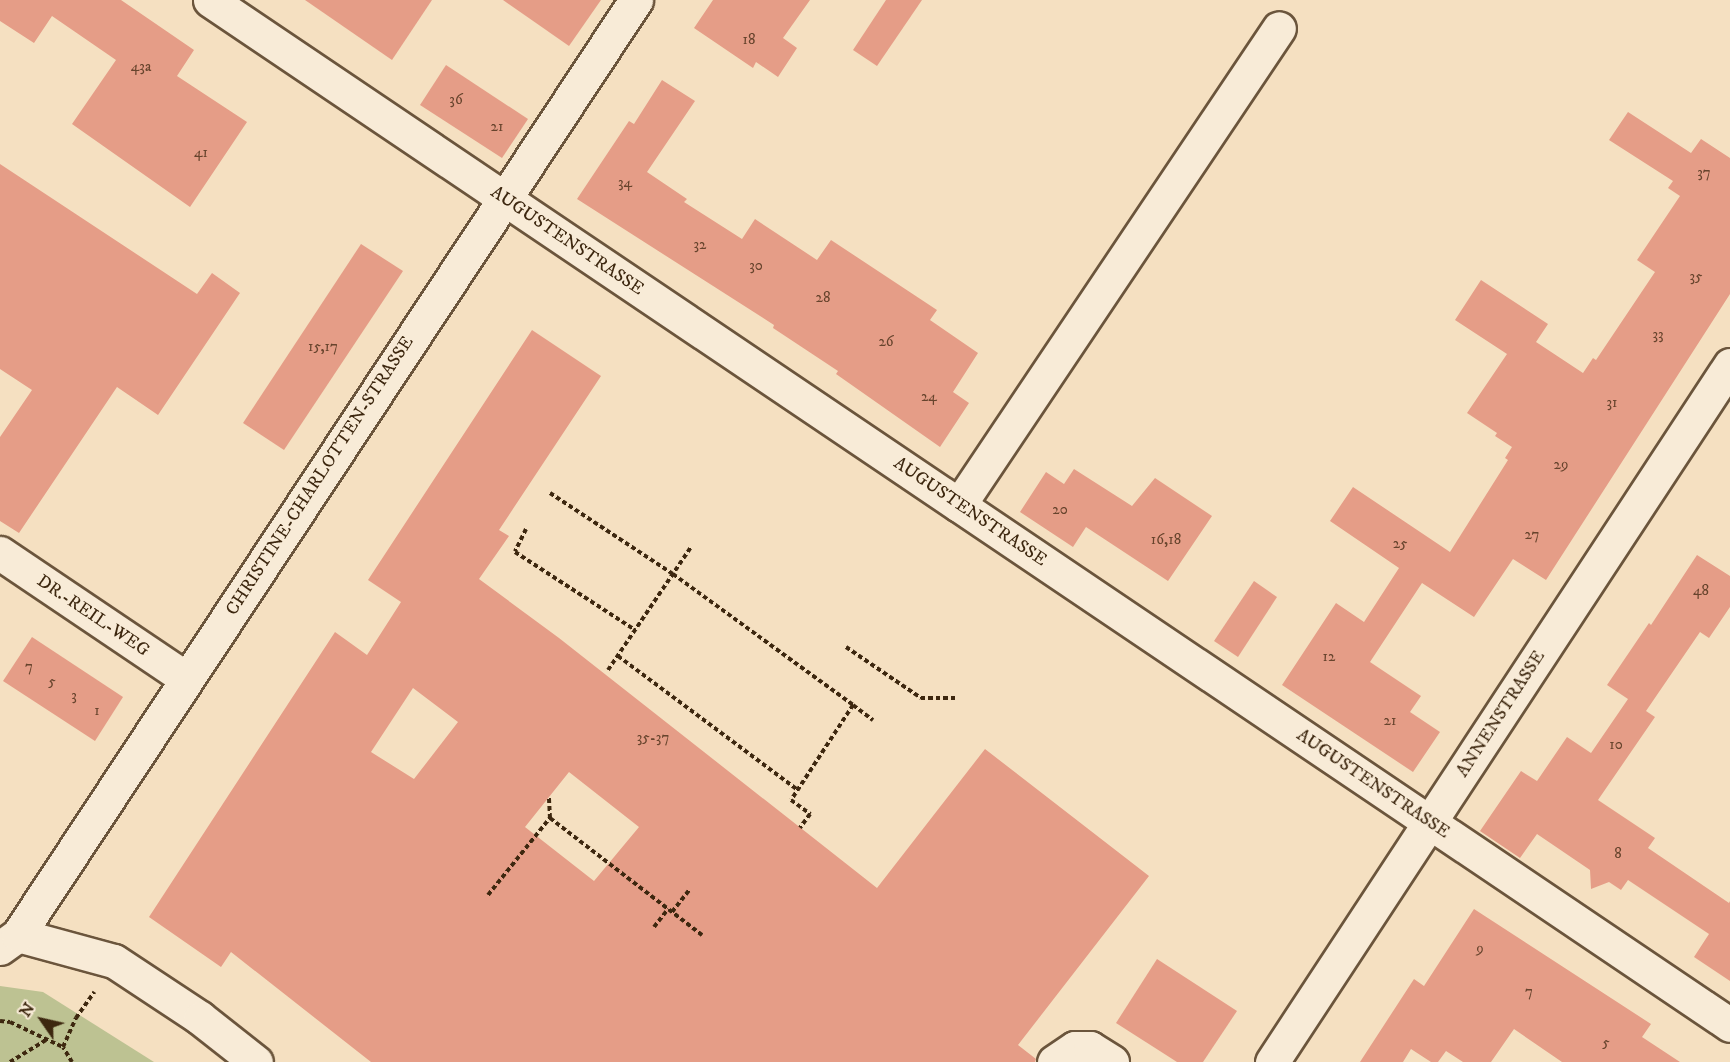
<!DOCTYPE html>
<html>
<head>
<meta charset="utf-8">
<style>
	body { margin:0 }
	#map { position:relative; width:1730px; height:1062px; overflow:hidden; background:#f5e0c1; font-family:"IM FELL DW Pica",serif }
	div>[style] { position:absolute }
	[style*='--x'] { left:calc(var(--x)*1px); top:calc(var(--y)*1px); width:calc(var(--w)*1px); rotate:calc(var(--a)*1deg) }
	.green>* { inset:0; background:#bdc292 }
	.building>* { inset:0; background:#e59d87 }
	.path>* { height:4px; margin-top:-2px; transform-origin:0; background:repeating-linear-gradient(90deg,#3d270f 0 4.5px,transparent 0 7.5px) }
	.roads { filter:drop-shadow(2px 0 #6b553c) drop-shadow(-2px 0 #6b553c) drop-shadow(0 2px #6b553c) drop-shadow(0 -2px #6b553c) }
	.minor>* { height:33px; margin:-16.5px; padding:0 16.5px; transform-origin:16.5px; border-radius:16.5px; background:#f8ebd7 }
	span { translate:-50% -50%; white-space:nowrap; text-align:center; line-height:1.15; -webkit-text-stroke:4.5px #f8ebd7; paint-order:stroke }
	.number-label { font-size:15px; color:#67442d }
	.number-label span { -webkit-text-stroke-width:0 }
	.street-label { font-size:18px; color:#3d270f }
	.north { position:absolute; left:12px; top:990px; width:60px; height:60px; -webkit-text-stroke:4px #f8ebd7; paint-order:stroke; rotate:304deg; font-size:16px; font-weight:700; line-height:24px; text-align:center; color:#3d270f }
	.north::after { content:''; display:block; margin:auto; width:21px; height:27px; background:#3d270f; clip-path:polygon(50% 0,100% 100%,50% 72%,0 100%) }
</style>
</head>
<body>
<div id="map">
	<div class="green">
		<div style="clip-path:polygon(0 986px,43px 992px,154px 1062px,0 1062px)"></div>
	</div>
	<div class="building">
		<div style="clip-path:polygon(0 0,121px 0,194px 50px,177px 76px,247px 122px,190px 207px,72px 124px,116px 60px,52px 16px,34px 43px,0 21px)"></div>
		<div style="clip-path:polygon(305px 0,432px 0,392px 60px)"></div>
		<div style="clip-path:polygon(503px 0,601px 0,569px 46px)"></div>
		<div style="clip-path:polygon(713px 0,810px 0,783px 38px,797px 48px,778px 77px,756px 62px,753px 68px,694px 28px)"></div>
		<div style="clip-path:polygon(886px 0,922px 0,877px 66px,853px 50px)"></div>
		<div style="clip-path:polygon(446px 65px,528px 119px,502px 158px,420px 105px)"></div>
		<div style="clip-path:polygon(662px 80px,695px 101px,647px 172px,687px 199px,684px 202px,742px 239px,755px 219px,817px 260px,831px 240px,937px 310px,930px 320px,978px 353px,953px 392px,969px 403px,940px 447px,836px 374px,838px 371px,773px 328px,774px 325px,577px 199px,629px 121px,634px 124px)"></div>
		<div style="clip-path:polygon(1628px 112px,1691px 153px,1701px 139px,1730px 158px,1730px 294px,1546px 580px,1513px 559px,1474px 617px,1422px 583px,1370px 662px,1421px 696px,1410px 712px,1440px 732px,1413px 772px,1282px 685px,1336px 603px,1364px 622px,1399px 568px,1330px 521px,1353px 487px,1450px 552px,1508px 460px,1505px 458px,1512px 447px,1495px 436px,1497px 433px,1467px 413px,1507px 354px,1455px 320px,1481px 280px,1548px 324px,1536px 342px,1583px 373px,1593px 358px,1596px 360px,1655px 272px,1637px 260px,1680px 196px,1668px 188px,1673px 181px,1609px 140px)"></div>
		<div style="clip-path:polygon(0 164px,197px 294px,212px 273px,240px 293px,158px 415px,117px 387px,19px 533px,0 521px,0 437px,32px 390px,0 369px)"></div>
		<div style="clip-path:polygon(361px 244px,403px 271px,284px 450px,243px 423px)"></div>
		<div style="clip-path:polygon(evenodd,532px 330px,601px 376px,499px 530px,509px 536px,479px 579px,559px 638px,877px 888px,985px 749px,1149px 876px,1018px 1045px,1036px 1059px,1035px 1062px,371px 1062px,231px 952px,221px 967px,149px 917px,335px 632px,367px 655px,401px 602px,368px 580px,532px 330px,413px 688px,458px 722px,414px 779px,371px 752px,413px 688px,532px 330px,569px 772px,639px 827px,594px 881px,525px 827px,569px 772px)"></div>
		<div style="clip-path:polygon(1074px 469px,1132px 506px,1155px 478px,1212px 516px,1168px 581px,1086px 527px,1073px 547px,1020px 512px,1046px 472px,1064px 484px)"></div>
		<div style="clip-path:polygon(1697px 555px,1730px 576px,1730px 607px,1709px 638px,1700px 632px,1646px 711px,1655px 717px,1598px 800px,1655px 838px,1648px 848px,1729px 903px,1730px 901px,1730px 981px,1694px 957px,1709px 934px,1628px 880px,1621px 890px,1609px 882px,1591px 889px,1590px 870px,1537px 834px,1520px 858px,1480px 831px,1521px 771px,1537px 781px,1567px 737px,1591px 753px,1628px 699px,1607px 685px,1649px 623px,1651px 625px)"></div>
		<div style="clip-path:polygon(1254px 581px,1277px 597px,1238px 657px,1214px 641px)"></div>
		<div style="clip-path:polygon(32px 637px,123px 697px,95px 741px,3px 681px)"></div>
		<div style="clip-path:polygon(1474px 909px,1651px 1024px,1642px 1037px,1680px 1062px,1562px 1062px,1514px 1029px,1491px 1062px,1463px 1062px,1446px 1051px,1438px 1062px,1431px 1062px,1411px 1049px,1403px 1062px,1360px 1062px,1414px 979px,1424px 986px)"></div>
		<div style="clip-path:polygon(1157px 959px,1237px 1011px,1203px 1062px,1177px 1062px,1116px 1023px)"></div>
	</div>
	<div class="path">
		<div style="--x:550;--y:493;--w:147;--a:33.4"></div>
		<div style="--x:673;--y:574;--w:223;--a:36"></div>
		<div style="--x:853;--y:705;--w:113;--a:123.1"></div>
		<div style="--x:791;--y:800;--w:24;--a:36"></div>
		<div style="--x:810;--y:814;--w:17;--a:126"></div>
		<div style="--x:526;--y:529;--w:25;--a:116"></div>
		<div style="--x:515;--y:552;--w:143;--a:33"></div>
		<div style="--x:846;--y:647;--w:91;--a:34.2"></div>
		<div style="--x:921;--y:698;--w:34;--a:0"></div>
		<div style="--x:618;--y:656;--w:224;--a:36.7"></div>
		<div style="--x:608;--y:670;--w:148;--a:-56"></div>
		<div style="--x:853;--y:705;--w:25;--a:37"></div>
		<div style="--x:550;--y:818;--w:192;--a:37.6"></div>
		<div style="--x:488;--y:895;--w:99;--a:-51.2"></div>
		<div style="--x:550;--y:818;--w:21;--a:-93"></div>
		<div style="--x:672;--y:912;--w:28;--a:-52"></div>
		<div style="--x:654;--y:927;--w:23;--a:-52"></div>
		<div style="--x:0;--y:1021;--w:10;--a:6"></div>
		<div style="--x:10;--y:1022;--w:59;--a:25.3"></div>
		<div style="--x:10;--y:1062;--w:42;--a:-31.4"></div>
		<div style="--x:72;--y:1062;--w:17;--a:-121"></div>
		<div style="--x:63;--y:1047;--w:32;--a:-66"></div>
		<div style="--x:76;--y:1018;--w:32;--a:-55"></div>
	</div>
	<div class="roads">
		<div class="minor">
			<div style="--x:210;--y:0;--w:1833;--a:33.99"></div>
			<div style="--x:959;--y:505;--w:574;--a:-56.14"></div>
			<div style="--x:0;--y:553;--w:225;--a:34"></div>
			<div style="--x:18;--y:935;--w:99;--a:15.2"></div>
			<div style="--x:114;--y:961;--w:103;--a:33.5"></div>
			<div style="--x:200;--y:1018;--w:71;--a:38.2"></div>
			<div style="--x:0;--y:948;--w:22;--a:-36"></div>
			<div style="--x:18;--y:935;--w:1121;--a:-56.54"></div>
			<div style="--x:1054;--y:1062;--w:25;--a:-34"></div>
			<div style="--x:1075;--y:1048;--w:15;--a:0"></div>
			<div style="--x:1090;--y:1048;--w:26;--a:32"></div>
			<div style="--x:1272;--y:1062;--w:834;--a:-56.69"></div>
		</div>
	</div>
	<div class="number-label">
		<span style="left:749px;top:40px">18</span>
		<span style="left:141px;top:67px">43a</span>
		<span style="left:456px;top:100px">36</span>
		<span style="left:497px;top:127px">21</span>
		<span style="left:201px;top:153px">41</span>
		<span style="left:1704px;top:173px">37</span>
		<span style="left:625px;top:183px">34</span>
		<span style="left:700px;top:245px">32</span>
		<span style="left:756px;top:266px">30</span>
		<span style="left:1696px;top:277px">35</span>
		<span style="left:823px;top:298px">28</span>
		<span style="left:1658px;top:335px">33</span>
		<span style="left:886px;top:342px">26</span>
		<span style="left:323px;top:347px">15,17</span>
		<span style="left:929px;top:397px">24</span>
		<span style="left:1612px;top:403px">31</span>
		<span style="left:1561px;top:465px">29</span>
		<span style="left:1060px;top:510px">20</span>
		<span style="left:1532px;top:535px">27</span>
		<span style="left:1166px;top:540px">16,18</span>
		<span style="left:1400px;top:544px">25</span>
		<span style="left:1701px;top:591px">48</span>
		<span style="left:1329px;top:657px">12</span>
		<span style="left:29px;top:667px">7</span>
		<span style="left:52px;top:682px">5</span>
		<span style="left:74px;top:696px">3</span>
		<span style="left:97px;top:711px">1</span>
		<span style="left:1390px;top:721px">21</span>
		<span style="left:653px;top:738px">35-37</span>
		<span style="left:1616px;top:745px">10</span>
		<span style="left:1618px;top:854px">8</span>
		<span style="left:1480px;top:949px">9</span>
		<span style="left:1529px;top:992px">7</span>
		<span style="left:1606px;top:1043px">5</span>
	</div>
	<div class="street-label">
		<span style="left:567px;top:241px;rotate:34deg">AUGUSTENSTRASSE</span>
		<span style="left:320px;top:476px;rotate:-57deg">CHRISTINE-CHARLOTTEN-STRASSE</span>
		<span style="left:970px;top:512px;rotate:34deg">AUGUSTENSTRASSE</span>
		<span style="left:93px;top:616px;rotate:34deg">DR.-REIL-WEG</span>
		<span style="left:1501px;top:714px;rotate:-57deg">ANNENSTRASSE</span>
		<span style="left:1373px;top:784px;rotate:34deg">AUGUSTENSTRASSE</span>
	</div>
	<div class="north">N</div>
</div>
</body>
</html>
